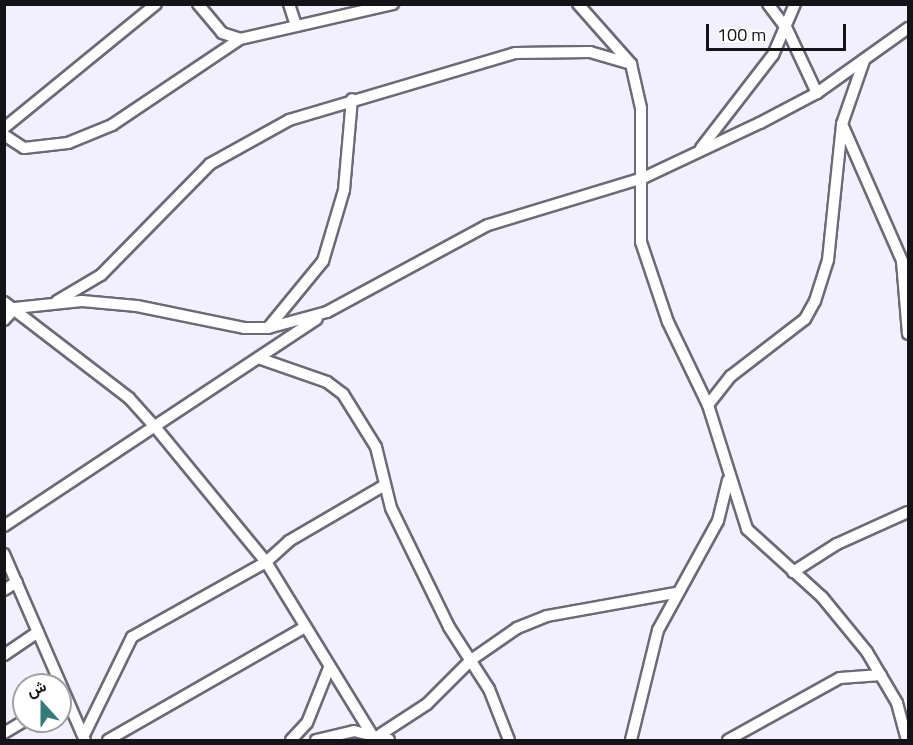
<!DOCTYPE html>
<html>
<head>
<meta charset="utf-8">
<style>
	body { margin:0 }
	#map { position:relative; width:913px; height:745px; overflow:hidden; background:#f2f0ff; font-family:"Titillium Web",Vazirmatn,sans-serif }
	div>[style] { position:absolute }
	[style*='--x'] { left:calc(var(--x)*1px); top:calc(var(--y)*1px); width:calc(var(--w)*1px); rotate:calc(var(--a)*1deg) }
	.roads { filter:drop-shadow(2px 0 #6c6a77) drop-shadow(-2px 0 #6c6a77) drop-shadow(0 2px #6c6a77) drop-shadow(0 -2px #6c6a77) }
	.minor>* { height:10px; margin:-5px; padding:0 5px; transform-origin:5px; border-radius:5px; background:#fff }
	span { translate:-50% -50%; white-space:nowrap; text-align:center; line-height:1.15; -webkit-text-stroke:4.5px #fff; paint-order:stroke }
	.frame { position:absolute; inset:0; border:6px solid #131318; pointer-events:none }
	.north { position:absolute; left:12px; top:673px; width:60px; height:60px; box-sizing:border-box; background:#fff; border:2px solid #a1a1a3; border-radius:50%; rotate:339deg; font-size:16px; font-weight:700; line-height:24px; text-align:center; color:#131318 }
	.north::after { content:''; display:block; margin:auto; width:21px; height:27px; background:#327b79; clip-path:polygon(50% 0,100% 100%,50% 72%,0 100%) }
	.scale { position:absolute; left:706px; top:24px; width:140px; height:27px; box-sizing:border-box; border:3px solid #131318; border-top:0; padding-left:8px; font-size:18px; line-height:21px; white-space:nowrap; color:#131318; -webkit-text-stroke:4px #fff; paint-order:stroke }
</style>
</head>
<body>
<div id="map">
	<div class="roads">
		<div class="minor">
			<div style="--x:198;--y:4;--w:38;--a:50"></div>
			<div style="--x:222;--y:33;--w:19;--a:18"></div>
			<div style="--x:289;--y:4;--w:23;--a:72"></div>
			<div style="--x:578;--y:4;--w:80;--a:48.5"></div>
			<div style="--x:631;--y:64;--w:45;--a:77.2"></div>
			<div style="--x:641;--y:108;--w:134;--a:90"></div>
			<div style="--x:641;--y:242;--w:84;--a:71.4"></div>
			<div style="--x:668;--y:322;--w:92;--a:64.3"></div>
			<div style="--x:708;--y:405;--w:130;--a:72.5"></div>
			<div style="--x:747;--y:529;--w:101;--a:42.2"></div>
			<div style="--x:822;--y:597;--w:71;--a:50.7"></div>
			<div style="--x:867;--y:652;--w:59;--a:59.5"></div>
			<div style="--x:897;--y:703;--w:38;--a:75"></div>
			<div style="--x:768;--y:4;--w:31;--a:53"></div>
			<div style="--x:787;--y:29;--w:71;--a:64.9"></div>
			<div style="--x:842;--y:124;--w:150;--a:66.3"></div>
			<div style="--x:902;--y:261;--w:73;--a:85.3"></div>
			<div style="--x:4;--y:128;--w:196;--a:-39.2"></div>
			<div style="--x:4;--y:135;--w:24;--a:33"></div>
			<div style="--x:24;--y:148;--w:44;--a:-6.5"></div>
			<div style="--x:68;--y:143;--w:48;--a:-22.2"></div>
			<div style="--x:112;--y:125;--w:154;--a:-33.9"></div>
			<div style="--x:240;--y:39;--w:157;--a:-12.9"></div>
			<div style="--x:701;--y:148;--w:118;--a:-52.3"></div>
			<div style="--x:773;--y:55;--w:56;--a:-66.7"></div>
			<div style="--x:57;--y:301;--w:51;--a:-30.6"></div>
			<div style="--x:101;--y:275;--w:156;--a:-45.5"></div>
			<div style="--x:210;--y:164;--w:90;--a:-29.1"></div>
			<div style="--x:289;--y:120;--w:236;--a:-16.5"></div>
			<div style="--x:515;--y:53;--w:75;--a:-0.8"></div>
			<div style="--x:590;--y:52;--w:43;--a:16.3"></div>
			<div style="--x:4;--y:302;--w:158;--a:37.5"></div>
			<div style="--x:129;--y:398;--w:40;--a:48"></div>
			<div style="--x:156;--y:428;--w:173;--a:50.6"></div>
			<div style="--x:266;--y:562;--w:209;--a:58.5"></div>
			<div style="--x:4;--y:320;--w:16;--a:-47"></div>
			<div style="--x:15;--y:308;--w:67;--a:-6"></div>
			<div style="--x:82;--y:301;--w:55;--a:5.2"></div>
			<div style="--x:137;--y:306;--w:109;--a:11.6"></div>
			<div style="--x:244;--y:328;--w:24;--a:0"></div>
			<div style="--x:268;--y:328;--w:61;--a:-15.2"></div>
			<div style="--x:327;--y:312;--w:183;--a:-28.4"></div>
			<div style="--x:488;--y:225;--w:162;--a:-16.9"></div>
			<div style="--x:643;--y:178;--w:129;--a:-25.2"></div>
			<div style="--x:760;--y:123;--w:64;--a:-27.8"></div>
			<div style="--x:817;--y:93;--w:112;--a:-35.5"></div>
			<div style="--x:268;--y:328;--w:87;--a:-50.6"></div>
			<div style="--x:323;--y:261;--w:74;--a:-73.5"></div>
			<div style="--x:344;--y:190;--w:91;--a:-85"></div>
			<div style="--x:261;--y:359;--w:70;--a:19.2"></div>
			<div style="--x:327;--y:382;--w:20;--a:37"></div>
			<div style="--x:343;--y:394;--w:62;--a:58.1"></div>
			<div style="--x:376;--y:447;--w:63;--a:76.2"></div>
			<div style="--x:391;--y:508;--w:132;--a:64"></div>
			<div style="--x:449;--y:627;--w:74;--a:57.2"></div>
			<div style="--x:489;--y:689;--w:55;--a:68.6"></div>
			<div style="--x:708;--y:405;--w:37;--a:-52"></div>
			<div style="--x:731;--y:376;--w:93;--a:-37.6"></div>
			<div style="--x:805;--y:319;--w:21;--a:-61"></div>
			<div style="--x:815;--y:301;--w:43;--a:-72.4"></div>
			<div style="--x:828;--y:260;--w:137;--a:-84.1"></div>
			<div style="--x:842;--y:124;--w:67;--a:-70.8"></div>
			<div style="--x:4;--y:526;--w:375;--a:-33.5"></div>
			<div style="--x:4;--y:554;--w:203;--a:66.5"></div>
			<div style="--x:793;--y:572;--w:52;--a:-32.5"></div>
			<div style="--x:837;--y:544;--w:78;--a:-24.3"></div>
			<div style="--x:4;--y:590;--w:15;--a:-32"></div>
			<div style="--x:4;--y:655;--w:41;--a:-34.1"></div>
			<div style="--x:4;--y:733;--w:23;--a:-31"></div>
			<div style="--x:85;--y:733;--w:107;--a:-63.9"></div>
			<div style="--x:132;--y:637;--w:154;--a:-29.2"></div>
			<div style="--x:266;--y:562;--w:31;--a:-42"></div>
			<div style="--x:289;--y:541;--w:111;--a:-30.3"></div>
			<div style="--x:381;--y:734;--w:55;--a:-33.1"></div>
			<div style="--x:427;--y:704;--w:62;--a:-45"></div>
			<div style="--x:471;--y:660;--w:56;--a:-34.8"></div>
			<div style="--x:517;--y:628;--w:32;--a:-22"></div>
			<div style="--x:547;--y:616;--w:130;--a:-10.2"></div>
			<div style="--x:108;--y:740;--w:227;--a:-29.8"></div>
			<div style="--x:291;--y:740;--w:23;--a:-47"></div>
			<div style="--x:307;--y:723;--w:59;--a:-68.2"></div>
			<div style="--x:316;--y:740;--w:39;--a:-13"></div>
			<div style="--x:354;--y:731;--w:36;--a:14"></div>
			<div style="--x:631;--y:740;--w:113;--a:-76.2"></div>
			<div style="--x:658;--y:630;--w:124;--a:-61.2"></div>
			<div style="--x:718;--y:521;--w:42;--a:-76.3"></div>
			<div style="--x:728;--y:740;--w:128;--a:-29"></div>
			<div style="--x:840;--y:678;--w:41;--a:-4.2"></div>
		</div>
	</div>
	<div class="frame"></div>
	<div class="north">ش</div>
	<div class="scale">100 m</div>
</div>
</body>
</html>
